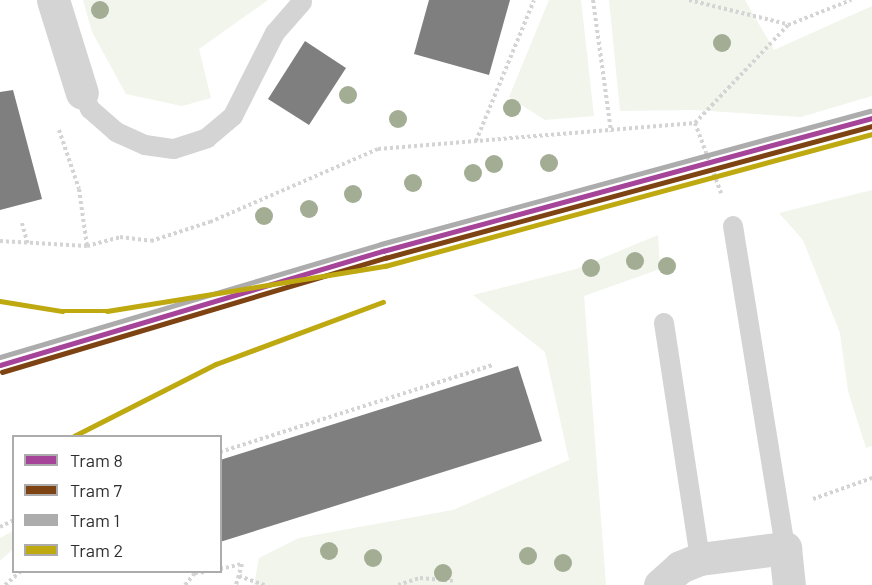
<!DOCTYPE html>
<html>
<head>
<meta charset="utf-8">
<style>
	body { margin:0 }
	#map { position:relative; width:872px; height:585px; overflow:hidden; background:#fff; font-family:Barlow,sans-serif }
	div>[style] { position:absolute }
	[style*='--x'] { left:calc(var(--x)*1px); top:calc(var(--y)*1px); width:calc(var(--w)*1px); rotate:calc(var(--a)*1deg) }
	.green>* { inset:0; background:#f1f5ec }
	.building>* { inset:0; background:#7f7f7f }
	.path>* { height:4px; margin-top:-2px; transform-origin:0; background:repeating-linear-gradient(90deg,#d4d4d4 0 3px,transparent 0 6px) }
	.lane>* { height:20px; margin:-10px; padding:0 10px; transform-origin:10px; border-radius:10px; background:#d4d4d4 }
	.street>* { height:33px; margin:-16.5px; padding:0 16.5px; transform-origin:16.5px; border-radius:16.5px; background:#d4d4d4 }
	.tram-1>* { height:4.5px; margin:-2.25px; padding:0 2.25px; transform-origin:2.25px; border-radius:2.25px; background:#a54499 }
	.tram-2>* { height:4.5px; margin:-2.25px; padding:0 2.25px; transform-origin:2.25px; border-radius:2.25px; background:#7d4313 }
	.tram-3>* { height:4.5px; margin:-2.25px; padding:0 2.25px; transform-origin:2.25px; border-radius:2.25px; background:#acacac }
	.tram-4>* { height:4.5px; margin:-2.25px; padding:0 2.25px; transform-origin:2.25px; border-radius:2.25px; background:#bfa911 }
	.trees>* { width:18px; height:18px; margin:-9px; border-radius:50%; background:#a2ad94 }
	span { translate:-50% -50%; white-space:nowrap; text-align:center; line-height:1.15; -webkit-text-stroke:6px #fff; paint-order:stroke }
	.legend { position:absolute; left:12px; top:435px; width:210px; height:138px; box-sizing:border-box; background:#fff; border:2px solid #acacac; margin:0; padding:8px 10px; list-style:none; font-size:18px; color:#2f2f2f }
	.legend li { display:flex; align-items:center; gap:12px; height:30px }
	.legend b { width:30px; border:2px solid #acacac }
</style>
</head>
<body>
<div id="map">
	<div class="green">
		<div style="clip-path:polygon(83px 0,268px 0,199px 49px,211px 98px,182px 106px,126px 94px,92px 32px)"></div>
		<div style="clip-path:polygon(549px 0,581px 0,594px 116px,545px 120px,509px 97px)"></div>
		<div style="clip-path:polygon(609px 0,745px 0,774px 50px,872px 6px,872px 96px,801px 117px,693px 110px,620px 111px)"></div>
		<div style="clip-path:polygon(872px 190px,872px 446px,866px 448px,848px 391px,840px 333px,803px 240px,779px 213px)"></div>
		<div style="clip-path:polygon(658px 235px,660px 269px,584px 296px,606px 585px,254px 585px,259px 558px,299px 538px,453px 510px,569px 460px,545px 352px,473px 295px,576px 269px)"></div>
		<div style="clip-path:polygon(13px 531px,13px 549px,0 561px,0 538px)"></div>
	</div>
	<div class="building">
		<div style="clip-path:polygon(429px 0,510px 0,489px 75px,414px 54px)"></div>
		<div style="clip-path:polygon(305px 41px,346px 68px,309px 125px,268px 99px)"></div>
		<div style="clip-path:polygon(13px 90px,42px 199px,0 210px,0 92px)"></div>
		<div style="clip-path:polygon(518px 366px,542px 441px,220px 542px,220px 460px)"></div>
	</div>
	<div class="path">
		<div style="--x:593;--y:0;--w:133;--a:82.2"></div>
		<div style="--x:689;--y:0;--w:101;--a:13.8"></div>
		<div style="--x:695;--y:123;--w:75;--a:69.6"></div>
		<div style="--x:59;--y:130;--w:62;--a:71.3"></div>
		<div style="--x:79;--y:189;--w:58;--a:82"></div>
		<div style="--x:87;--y:246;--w:34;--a:-15"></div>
		<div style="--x:120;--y:237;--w:31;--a:7"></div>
		<div style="--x:151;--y:241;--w:62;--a:-17.9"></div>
		<div style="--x:210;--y:222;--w:183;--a:-23.5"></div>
		<div style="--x:378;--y:149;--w:318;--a:-4.7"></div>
		<div style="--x:695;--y:123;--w:135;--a:-46.5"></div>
		<div style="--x:788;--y:25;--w:68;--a:-21.6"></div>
		<div style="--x:476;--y:141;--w:152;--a:-67.6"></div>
		<div style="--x:22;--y:223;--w:23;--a:75"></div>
		<div style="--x:0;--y:241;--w:87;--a:3.3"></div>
		<div style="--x:220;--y:452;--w:287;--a:-17.7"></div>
		<div style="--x:813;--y:499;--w:63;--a:-19.6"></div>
		<div style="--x:0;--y:527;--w:16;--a:-27"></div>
		<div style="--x:220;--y:569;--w:23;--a:-13"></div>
		<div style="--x:242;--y:564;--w:22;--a:106"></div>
		<div style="--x:239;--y:576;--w:27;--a:20"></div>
		<div style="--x:5;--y:585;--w:20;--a:-41"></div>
		<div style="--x:185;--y:585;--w:16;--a:-50"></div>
		<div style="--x:195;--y:573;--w:11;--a:-5"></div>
		<div style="--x:398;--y:585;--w:23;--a:-18"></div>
		<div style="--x:420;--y:578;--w:33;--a:5"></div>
	</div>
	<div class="lane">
		<div style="--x:82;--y:93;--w:18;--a:63"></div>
		<div style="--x:90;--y:109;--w:35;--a:41"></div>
		<div style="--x:116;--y:132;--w:32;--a:24"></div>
		<div style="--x:145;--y:145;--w:29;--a:8"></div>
		<div style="--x:174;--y:149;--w:35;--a:-18"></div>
		<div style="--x:207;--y:138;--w:34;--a:-40"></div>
		<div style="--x:233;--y:116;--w:93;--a:-63.2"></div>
		<div style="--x:275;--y:33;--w:41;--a:-48.9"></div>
		<div style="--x:733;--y:226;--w:326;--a:80.8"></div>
		<div style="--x:664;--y:323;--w:239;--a:81.3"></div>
	</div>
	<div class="street">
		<div style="--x:53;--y:0;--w:97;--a:72.7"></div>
		<div style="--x:660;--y:585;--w:27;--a:-42"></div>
		<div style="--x:680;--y:567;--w:22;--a:-22"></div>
		<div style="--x:700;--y:559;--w:86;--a:-7.4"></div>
		<div style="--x:785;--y:548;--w:37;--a:84"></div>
	</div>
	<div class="tram-1">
		<div style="--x:0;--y:365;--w:400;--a:-16.6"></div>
		<div style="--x:383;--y:251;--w:507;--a:-15.22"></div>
	</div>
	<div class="tram-2">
		<div style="--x:2;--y:372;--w:400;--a:-16.6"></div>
		<div style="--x:385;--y:258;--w:505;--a:-15.17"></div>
	</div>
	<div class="tram-3">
		<div style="--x:0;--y:357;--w:397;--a:-16.5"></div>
		<div style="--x:381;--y:244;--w:507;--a:-15.22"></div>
	</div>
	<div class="tram-4">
		<div style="--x:0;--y:301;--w:63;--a:9.2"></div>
		<div style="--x:62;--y:311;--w:45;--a:0"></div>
		<div style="--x:107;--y:311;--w:282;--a:-9.2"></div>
		<div style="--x:385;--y:266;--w:505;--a:-15.17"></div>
		<div style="--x:74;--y:436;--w:159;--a:-26.9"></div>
		<div style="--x:216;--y:364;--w:178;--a:-20.4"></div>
	</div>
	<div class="trees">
		<div style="left:100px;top:10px"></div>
		<div style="left:722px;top:43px"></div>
		<div style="left:348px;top:95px"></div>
		<div style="left:512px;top:108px"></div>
		<div style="left:398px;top:119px"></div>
		<div style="left:549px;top:163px"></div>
		<div style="left:494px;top:164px"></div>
		<div style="left:473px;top:173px"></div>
		<div style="left:413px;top:183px"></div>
		<div style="left:353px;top:194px"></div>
		<div style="left:309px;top:209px"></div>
		<div style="left:264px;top:216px"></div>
		<div style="left:635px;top:261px"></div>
		<div style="left:667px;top:266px"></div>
		<div style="left:591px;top:268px"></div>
		<div style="left:329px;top:551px"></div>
		<div style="left:528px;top:556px"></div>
		<div style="left:373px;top:558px"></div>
		<div style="left:563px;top:563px"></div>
		<div style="left:443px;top:573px"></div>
	</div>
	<ul class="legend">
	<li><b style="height:8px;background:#a54499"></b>Tram 8</li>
	<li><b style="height:8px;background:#7d4313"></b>Tram 7</li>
	<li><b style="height:8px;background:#acacac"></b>Tram 1</li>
	<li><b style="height:8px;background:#bfa911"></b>Tram 2</li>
	</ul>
</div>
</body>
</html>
